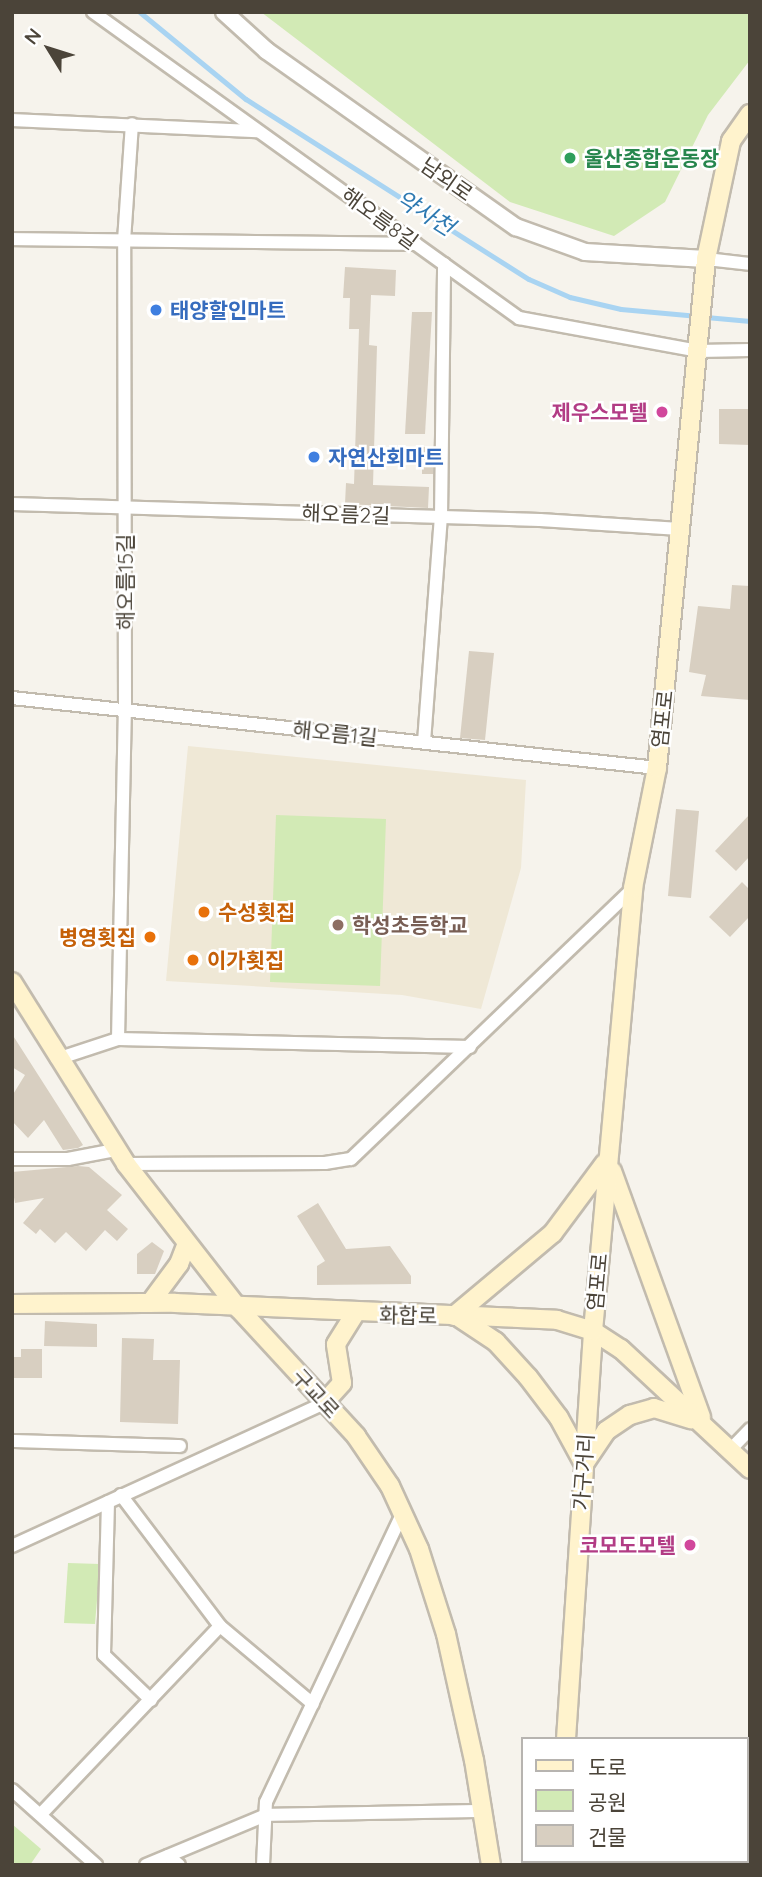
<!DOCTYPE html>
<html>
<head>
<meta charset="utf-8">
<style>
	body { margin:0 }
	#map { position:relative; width:762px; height:1877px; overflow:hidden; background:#f6f3ec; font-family:Quicksand,"Noto Sans KR",sans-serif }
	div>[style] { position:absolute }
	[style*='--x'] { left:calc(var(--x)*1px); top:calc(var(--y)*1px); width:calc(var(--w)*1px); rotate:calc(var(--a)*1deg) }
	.education>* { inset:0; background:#efe8d6 }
	.green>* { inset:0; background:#d2eab5 }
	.stream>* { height:4.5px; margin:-2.25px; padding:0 2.25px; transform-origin:2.25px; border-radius:2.25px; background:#a9d4f2 }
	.building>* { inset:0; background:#d8cfc1 }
	.roads { filter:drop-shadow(2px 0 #c2bbae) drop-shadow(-2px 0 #c2bbae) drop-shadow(0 2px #c2bbae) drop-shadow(0 -2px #c2bbae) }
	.minor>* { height:12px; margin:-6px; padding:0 6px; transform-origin:6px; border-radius:6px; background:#fff }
	.tertiary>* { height:16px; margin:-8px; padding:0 8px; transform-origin:8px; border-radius:8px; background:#fff }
	.secondary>* { height:18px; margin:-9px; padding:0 9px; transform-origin:9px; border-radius:9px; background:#fff3cd }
	.dots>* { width:19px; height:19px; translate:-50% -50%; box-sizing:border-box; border:4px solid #fff; border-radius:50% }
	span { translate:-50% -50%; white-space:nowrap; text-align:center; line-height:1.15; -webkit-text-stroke:5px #fff; paint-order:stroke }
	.leisure-label { font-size:21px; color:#27864d; font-weight:700 }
	.left { translate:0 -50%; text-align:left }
	.street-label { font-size:21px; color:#4b4439 }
	.shop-label { font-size:21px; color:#366cbe; font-weight:700 }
	.hotel-label { font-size:21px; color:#b23c85; font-weight:700 }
	.right { translate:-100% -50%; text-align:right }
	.food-label { font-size:21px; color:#c56008; font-weight:700 }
	.education-label { font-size:21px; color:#785e54; font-weight:700 }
	.water-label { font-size:23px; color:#2e7ab2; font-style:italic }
	.frame { position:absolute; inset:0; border:14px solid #4b4439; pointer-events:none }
	.legend { position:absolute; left:521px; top:1737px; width:228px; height:126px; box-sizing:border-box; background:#fff; border:2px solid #b7b4b0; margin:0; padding:9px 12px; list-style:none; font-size:21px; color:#4b4439 }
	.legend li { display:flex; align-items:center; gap:14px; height:35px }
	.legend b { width:35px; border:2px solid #b7b4b0 }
	.north { position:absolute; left:14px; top:14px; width:70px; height:70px; -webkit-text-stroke:5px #fff; paint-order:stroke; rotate:308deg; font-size:19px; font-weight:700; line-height:28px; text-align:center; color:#4b4439 }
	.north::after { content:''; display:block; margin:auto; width:24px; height:32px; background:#4b4439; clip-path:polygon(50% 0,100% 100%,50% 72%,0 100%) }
</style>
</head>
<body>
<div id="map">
	<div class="education">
		<div style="clip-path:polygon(188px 746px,526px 780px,521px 868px,481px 1009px,402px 995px,166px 981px)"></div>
	</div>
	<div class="green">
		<div style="clip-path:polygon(261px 12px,750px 12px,750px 60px,708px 115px,665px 202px,614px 236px,510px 202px)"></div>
		<div style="clip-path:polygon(276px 815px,386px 819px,380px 986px,270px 982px)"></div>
		<div style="clip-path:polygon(68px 1563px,100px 1564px,95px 1624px,64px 1623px)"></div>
		<div style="clip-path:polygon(12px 1824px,41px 1849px,30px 1865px,12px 1865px)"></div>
	</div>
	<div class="stream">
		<div style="--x:140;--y:12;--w:137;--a:39.4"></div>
		<div style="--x:246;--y:99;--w:335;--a:32.5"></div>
		<div style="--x:529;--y:279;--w:45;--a:23.7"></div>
		<div style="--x:570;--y:297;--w:52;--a:13.2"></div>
		<div style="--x:621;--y:309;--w:77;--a:5.2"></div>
		<div style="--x:706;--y:317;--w:44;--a:5.2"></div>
	</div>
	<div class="building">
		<div style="clip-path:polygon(345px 267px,396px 270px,395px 296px,371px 295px,369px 345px,377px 346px,373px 485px,429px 487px,428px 508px,345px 504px,346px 483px,354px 484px,359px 329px,349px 329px,350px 298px,343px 298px)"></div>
		<div style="clip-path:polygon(412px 312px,432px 312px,425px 434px,405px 434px)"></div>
		<div style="clip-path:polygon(719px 409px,750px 409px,750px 445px,719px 444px)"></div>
		<div style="clip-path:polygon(422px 447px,433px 447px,433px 474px,422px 474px)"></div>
		<div style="clip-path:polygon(732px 585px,750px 586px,750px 700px,701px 696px,706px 675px,689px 672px,698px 606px,730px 609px)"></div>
		<div style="clip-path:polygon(469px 651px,494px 653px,485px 740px,460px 738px)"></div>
		<div style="clip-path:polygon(676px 809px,699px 811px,691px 898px,668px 896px)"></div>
		<div style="clip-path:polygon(750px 814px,750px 856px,736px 871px,715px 851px)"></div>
		<div style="clip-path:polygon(742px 882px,750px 890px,750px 916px,730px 937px,709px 917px)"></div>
		<div style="clip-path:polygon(12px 1034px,83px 1145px,78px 1148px,63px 1150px,44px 1120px,28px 1138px,12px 1121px,12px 1096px,25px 1075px,12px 1067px)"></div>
		<div style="clip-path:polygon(78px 1166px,89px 1167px,122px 1195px,107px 1210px,128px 1229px,117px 1241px,105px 1230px,86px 1251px,66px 1232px,55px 1243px,40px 1229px,36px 1234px,23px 1223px,44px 1198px,15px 1203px,12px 1186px,12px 1172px)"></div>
		<div style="clip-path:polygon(318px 1203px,346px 1249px,390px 1246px,411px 1276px,411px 1284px,317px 1285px,317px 1266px,325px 1261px,297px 1216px)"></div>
		<div style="clip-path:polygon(152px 1242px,164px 1251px,155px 1274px,137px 1274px,137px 1254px)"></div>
		<div style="clip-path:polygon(45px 1321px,97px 1324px,97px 1347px,44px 1346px)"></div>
		<div style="clip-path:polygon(122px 1338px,154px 1339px,153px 1360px,180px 1360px,178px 1424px,120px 1422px)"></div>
		<div style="clip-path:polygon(21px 1349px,42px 1349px,42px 1378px,12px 1378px,12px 1357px,21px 1357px)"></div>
	</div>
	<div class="roads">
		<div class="minor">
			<div style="--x:93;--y:12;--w:525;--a:35.69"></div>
			<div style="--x:519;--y:318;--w:182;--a:10.4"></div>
			<div style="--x:698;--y:351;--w:52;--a:-1.1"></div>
			<div style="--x:12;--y:120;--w:245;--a:2.6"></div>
			<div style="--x:12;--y:239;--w:404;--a:0.7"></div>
			<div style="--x:706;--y:259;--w:44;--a:6.5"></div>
			<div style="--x:12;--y:504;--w:528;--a:1.74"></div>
			<div style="--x:540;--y:520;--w:140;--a:3.7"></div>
			<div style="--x:12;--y:698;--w:649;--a:6.19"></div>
			<div style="--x:424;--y:742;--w:226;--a:-85.7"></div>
			<div style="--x:441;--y:517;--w:253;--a:-89.3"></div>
			<div style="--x:118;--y:1039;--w:329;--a:-88.8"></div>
			<div style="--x:125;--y:710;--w:469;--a:-90.1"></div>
			<div style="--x:124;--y:241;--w:117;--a:-86.1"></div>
			<div style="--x:57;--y:1059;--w:64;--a:-18.2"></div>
			<div style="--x:118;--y:1039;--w:352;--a:1.3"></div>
			<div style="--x:12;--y:1159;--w:56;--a:0"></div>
			<div style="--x:68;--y:1159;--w:48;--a:-10.8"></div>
			<div style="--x:126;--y:1164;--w:199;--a:-0.3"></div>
			<div style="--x:325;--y:1163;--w:26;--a:-9"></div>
			<div style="--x:351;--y:1159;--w:390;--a:-43.8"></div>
			<div style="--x:12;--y:1441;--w:168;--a:1.7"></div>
			<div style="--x:730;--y:1450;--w:29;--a:-46"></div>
			<div style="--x:121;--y:1495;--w:164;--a:52.9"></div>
			<div style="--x:220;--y:1626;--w:121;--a:40"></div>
			<div style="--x:108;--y:1502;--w:153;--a:91.5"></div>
			<div style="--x:104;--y:1655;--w:65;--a:43.8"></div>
			<div style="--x:12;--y:1546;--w:343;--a:-24.6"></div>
			<div style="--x:12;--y:1790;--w:113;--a:41.8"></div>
			<div style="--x:42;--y:1813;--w:258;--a:-46.4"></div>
			<div style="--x:168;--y:1856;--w:14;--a:39"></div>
			<div style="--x:146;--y:1865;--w:130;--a:-22.6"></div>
			<div style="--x:266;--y:1815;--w:218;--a:-1.1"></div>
			<div style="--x:263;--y:1865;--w:63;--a:-87.3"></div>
			<div style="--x:266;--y:1802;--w:321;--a:-64.7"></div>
		</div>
		<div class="tertiary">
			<div style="--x:224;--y:12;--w:58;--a:42.2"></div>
			<div style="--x:267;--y:51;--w:305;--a:35.3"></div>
			<div style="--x:516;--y:227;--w:73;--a:19.9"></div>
			<div style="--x:585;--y:252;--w:121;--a:3.3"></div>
		</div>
		<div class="secondary">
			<div style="--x:12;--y:982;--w:215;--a:57.9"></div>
			<div style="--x:126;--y:1164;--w:184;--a:52.1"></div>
			<div style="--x:239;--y:1309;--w:173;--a:47.3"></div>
			<div style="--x:356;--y:1436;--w:60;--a:55.8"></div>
			<div style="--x:390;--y:1486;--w:69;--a:65.3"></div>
			<div style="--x:419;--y:1549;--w:89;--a:72.4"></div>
			<div style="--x:446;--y:1634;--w:129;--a:77.5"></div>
			<div style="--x:474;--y:1760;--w:106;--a:80.8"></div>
			<div style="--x:612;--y:1171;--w:262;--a:70.1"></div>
			<div style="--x:150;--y:1303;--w:49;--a:-53.4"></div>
			<div style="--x:179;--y:1264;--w:22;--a:-69"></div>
			<div style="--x:12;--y:1304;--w:163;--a:-0.4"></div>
			<div style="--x:175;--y:1303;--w:382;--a:2.5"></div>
			<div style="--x:557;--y:1320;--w:38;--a:17"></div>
			<div style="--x:593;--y:1331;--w:33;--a:33"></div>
			<div style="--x:621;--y:1349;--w:176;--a:42.9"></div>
			<div style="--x:454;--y:1316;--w:129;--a:-40"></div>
			<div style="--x:553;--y:1233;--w:87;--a:-53.4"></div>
			<div style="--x:460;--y:1318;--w:43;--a:33.7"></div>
			<div style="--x:496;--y:1342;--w:47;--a:47.6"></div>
			<div style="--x:528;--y:1377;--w:51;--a:52.9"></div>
			<div style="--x:559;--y:1418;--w:50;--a:61.4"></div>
			<div style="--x:324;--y:1403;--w:27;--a:-48"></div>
			<div style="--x:342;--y:1383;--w:39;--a:-99"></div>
			<div style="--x:336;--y:1344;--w:36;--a:-58"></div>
			<div style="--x:586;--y:1461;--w:36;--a:-56"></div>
			<div style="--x:606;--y:1431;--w:29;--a:-34"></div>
			<div style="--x:630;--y:1415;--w:25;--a:-16"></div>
			<div style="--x:654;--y:1408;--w:39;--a:17"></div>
			<div style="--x:566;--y:1739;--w:409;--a:-86.2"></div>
			<div style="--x:593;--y:1331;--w:445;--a:-84.8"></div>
			<div style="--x:633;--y:888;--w:122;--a:-78.7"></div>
			<div style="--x:657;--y:768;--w:511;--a:-84.5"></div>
			<div style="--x:706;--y:259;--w:121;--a:-78"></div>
			<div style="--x:731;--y:141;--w:33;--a:-55"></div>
			<div style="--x:558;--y:1865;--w:4;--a:-90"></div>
		</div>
	</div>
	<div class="dots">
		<div style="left:570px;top:158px;background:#2e9e5b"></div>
		<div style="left:156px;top:310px;background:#3f7fe0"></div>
		<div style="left:662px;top:412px;background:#d1479c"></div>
		<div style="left:314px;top:457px;background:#3f7fe0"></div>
		<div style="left:204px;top:912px;background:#e8710a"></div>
		<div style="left:338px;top:925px;background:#8d6e63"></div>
		<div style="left:150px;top:937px;background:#e8710a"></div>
		<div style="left:193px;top:960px;background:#e8710a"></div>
		<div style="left:690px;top:1545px;background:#d1479c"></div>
	</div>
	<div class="leisure-label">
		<span class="left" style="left:584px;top:158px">울산종합운동장</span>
	</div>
	<div class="street-label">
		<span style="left:447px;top:179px;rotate:35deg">남외로</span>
		<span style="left:380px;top:218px;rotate:36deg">해오름8길</span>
		<span style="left:346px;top:514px;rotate:2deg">해오름2길</span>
		<span style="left:125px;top:582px;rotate:-90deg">해오름15길</span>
		<span style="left:662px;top:719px;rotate:-84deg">염포로</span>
		<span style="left:335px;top:733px;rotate:6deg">해오름1길</span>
		<span style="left:597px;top:1282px;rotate:-85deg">염포로</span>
		<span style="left:408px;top:1315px;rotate:1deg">화합로</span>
		<span style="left:316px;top:1393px;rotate:47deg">구교로</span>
		<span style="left:583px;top:1472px;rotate:-86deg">가구거리</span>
	</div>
	<div class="shop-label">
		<span class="left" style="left:170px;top:310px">태양할인마트</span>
		<span class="left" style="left:328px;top:457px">자연산회마트</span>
	</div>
	<div class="hotel-label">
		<span class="right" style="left:648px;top:412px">제우스모텔</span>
		<span class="right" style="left:676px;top:1545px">코모도모텔</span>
	</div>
	<div class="food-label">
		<span class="left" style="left:218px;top:912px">수성횟집</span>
		<span class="right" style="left:136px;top:937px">병영횟집</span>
		<span class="left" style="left:207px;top:960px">이가횟집</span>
	</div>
	<div class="education-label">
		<span class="left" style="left:352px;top:925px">학성초등학교</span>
	</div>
	<div class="water-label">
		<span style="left:425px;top:213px;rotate:32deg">약사천</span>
	</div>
	<div class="frame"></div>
	<ul class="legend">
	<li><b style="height:9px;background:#fff3cd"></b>도로</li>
	<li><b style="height:19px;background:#d2eab5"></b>공원</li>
	<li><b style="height:19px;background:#d8cfc1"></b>건물</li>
	</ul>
	<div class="north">N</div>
</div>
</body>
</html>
